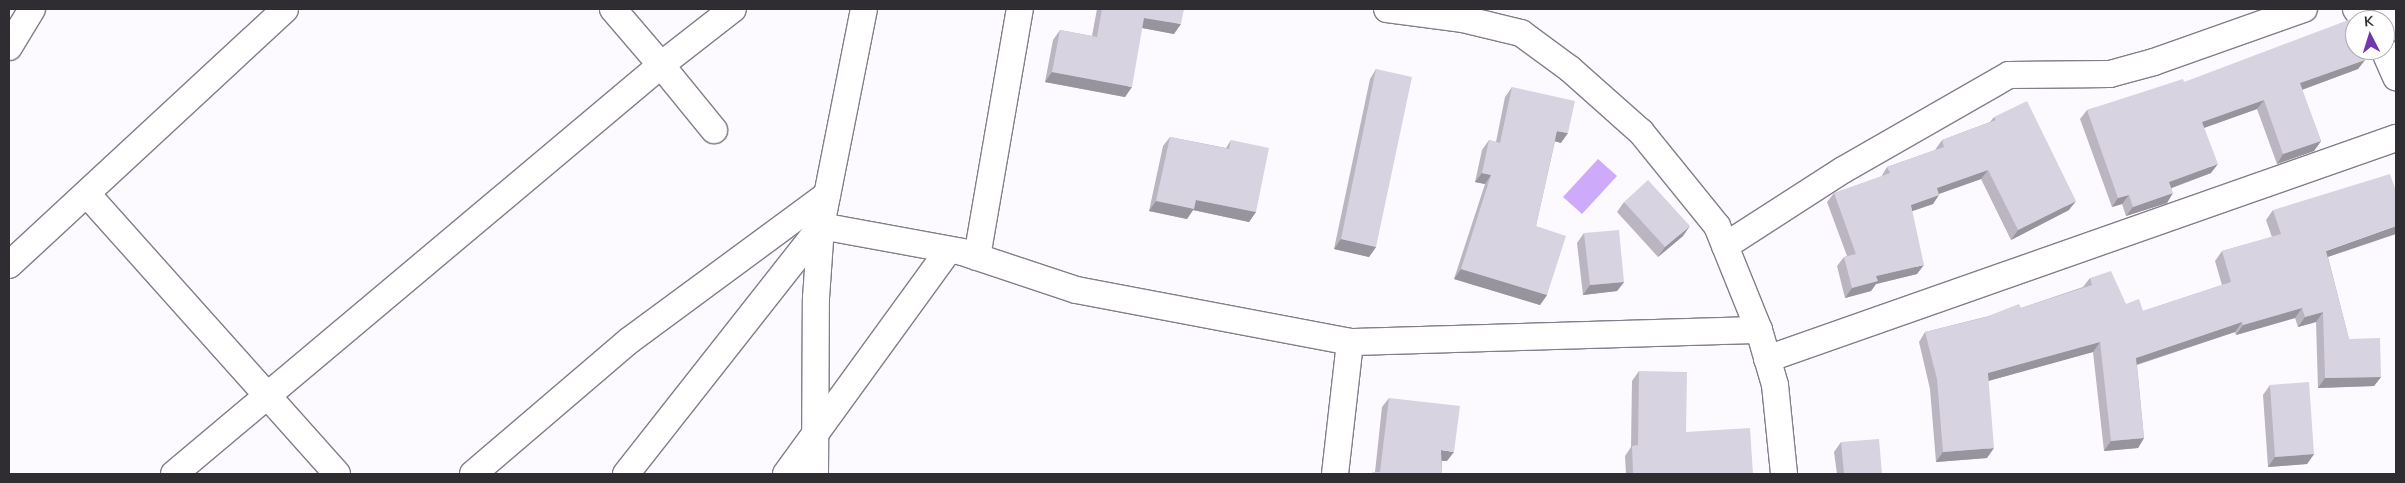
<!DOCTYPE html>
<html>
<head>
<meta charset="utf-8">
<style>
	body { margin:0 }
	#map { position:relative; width:2405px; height:483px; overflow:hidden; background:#fcfaff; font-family:Mulish,sans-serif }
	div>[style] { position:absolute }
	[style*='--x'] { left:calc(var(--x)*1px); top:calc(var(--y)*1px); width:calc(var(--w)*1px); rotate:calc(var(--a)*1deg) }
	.water>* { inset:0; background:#ceaafa }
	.roads { filter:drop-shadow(1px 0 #837e8a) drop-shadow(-1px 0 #837e8a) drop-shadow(0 1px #837e8a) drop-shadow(0 -1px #837e8a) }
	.minor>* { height:26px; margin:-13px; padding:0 13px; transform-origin:13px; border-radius:13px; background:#fff }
	.wall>* { inset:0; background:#bab5c1 }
	.shaded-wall>* { inset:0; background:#97949d }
	.building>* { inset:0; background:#d8d3e0 }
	span { translate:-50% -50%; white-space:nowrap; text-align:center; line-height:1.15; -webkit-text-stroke:4.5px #fff; paint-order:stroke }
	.frame { position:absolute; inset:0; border:10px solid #2f2d32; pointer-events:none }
	.north { position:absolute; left:2345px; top:10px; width:50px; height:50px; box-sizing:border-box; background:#fff; border:1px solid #acabad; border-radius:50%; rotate:355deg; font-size:14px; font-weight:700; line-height:20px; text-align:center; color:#2f2d32 }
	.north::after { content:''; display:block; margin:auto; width:18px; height:22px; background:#7436ac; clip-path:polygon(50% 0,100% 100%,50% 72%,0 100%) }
</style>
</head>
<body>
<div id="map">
	<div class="water">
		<div style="clip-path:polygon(1598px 159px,1617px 176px,1582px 214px,1563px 197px)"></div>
	</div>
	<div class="roads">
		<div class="minor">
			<div style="--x:613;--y:9;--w:74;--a:49.4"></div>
			<div style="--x:661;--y:65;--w:91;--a:-37.9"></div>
			<div style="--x:1387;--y:9;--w:77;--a:7.5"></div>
			<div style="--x:1463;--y:19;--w:60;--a:13.6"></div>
			<div style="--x:1521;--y:33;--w:61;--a:36.3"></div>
			<div style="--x:1570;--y:69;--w:95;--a:41.6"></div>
			<div style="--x:1641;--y:132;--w:121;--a:51"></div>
			<div style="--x:1717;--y:226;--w:112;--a:68"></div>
			<div style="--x:2356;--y:9;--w:14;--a:54"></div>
			<div style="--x:9;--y:47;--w:44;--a:-58.8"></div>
			<div style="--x:2384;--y:50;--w:30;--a:66"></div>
			<div style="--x:87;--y:194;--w:375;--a:48.2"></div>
			<div style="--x:821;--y:226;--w:143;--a:10.4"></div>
			<div style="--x:962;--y:252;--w:120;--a:18.4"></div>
			<div style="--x:1076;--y:290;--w:279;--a:10.7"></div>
			<div style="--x:1350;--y:342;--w:409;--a:-1.7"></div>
			<div style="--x:1759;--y:330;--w:57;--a:73.8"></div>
			<div style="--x:1775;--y:385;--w:89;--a:84.2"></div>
			<div style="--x:1725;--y:246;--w:140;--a:-32.8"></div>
			<div style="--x:1843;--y:170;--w:191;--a:-29.8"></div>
			<div style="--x:2009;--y:75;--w:101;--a:-0.6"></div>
			<div style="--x:2110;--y:74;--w:46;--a:-15.3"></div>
			<div style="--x:2154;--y:62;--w:159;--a:-19.5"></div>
			<div style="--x:977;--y:257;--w:252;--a:-80.2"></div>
			<div style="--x:9;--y:265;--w:376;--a:-42.8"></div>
			<div style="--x:1767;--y:359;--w:667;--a:-19.36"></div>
			<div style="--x:174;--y:474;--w:636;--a:-40.02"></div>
			<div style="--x:661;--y:65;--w:84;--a:50.8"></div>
			<div style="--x:473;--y:474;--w:206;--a:-40.5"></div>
			<div style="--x:630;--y:340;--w:245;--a:-36.4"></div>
			<div style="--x:626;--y:474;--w:315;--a:-51.8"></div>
			<div style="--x:786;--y:474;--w:277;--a:-54"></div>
			<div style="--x:815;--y:474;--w:176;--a:-89.7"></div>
			<div style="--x:816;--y:298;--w:72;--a:-86"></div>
			<div style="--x:821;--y:226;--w:221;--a:-78.8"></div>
			<div style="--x:1335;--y:474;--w:133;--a:-83.5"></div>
		</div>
	</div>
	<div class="wall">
		<div style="clip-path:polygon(1097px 9px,1184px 9px,1174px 34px,1142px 28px,1125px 97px,1045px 82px,1053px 40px,1060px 30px,1092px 36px)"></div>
		<div style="clip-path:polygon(2365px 60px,2358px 69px,2302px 90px,2321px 141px,2314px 151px,2277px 164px,2257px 109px,2204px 128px,2211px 173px,2172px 188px,2167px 203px,2126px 216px,2122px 204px,2112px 207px,2080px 119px,2087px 110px,2184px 82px)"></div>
		<div style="clip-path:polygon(1376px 69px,1376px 247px,1369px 257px,1334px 249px,1370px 79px)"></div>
		<div style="clip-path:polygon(1512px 87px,1561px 143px,1555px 141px,1536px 226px,1547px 295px,1540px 305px,1454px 279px,1485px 184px,1475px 182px,1482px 150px,1489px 140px,1496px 142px,1505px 97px)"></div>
		<div style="clip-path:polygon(1994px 117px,2069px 210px,2011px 240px,1981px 179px,1939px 194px,1933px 204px,1912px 211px,1917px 274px,1876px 284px,1871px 291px,1845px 298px,1837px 266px,1844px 257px,1847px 256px,1827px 202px,1834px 193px,1881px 177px,1887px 167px,1935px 150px,1942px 140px,1990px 122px)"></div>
		<div style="clip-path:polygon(1170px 137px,1226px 148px,1231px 140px,1256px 212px,1249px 222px,1193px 210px,1187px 219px,1149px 211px,1163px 146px)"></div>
		<div style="clip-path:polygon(1624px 202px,1683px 236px,1658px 257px,1617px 212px)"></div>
		<div style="clip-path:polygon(2273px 210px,2328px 257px,2349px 339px,2381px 377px,2374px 386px,2318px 388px,2316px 322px,2298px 327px,2295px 318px,2236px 335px,2235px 332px,2137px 365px,2144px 438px,2138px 448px,2104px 451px,2093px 352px,1988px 381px,1987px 458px,1936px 462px,1930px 389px,1919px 342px,1925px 332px,2021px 308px,2083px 287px,2090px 278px,2126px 304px,2143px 311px,2222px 285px,2215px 261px,2222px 251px,2272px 237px,2266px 220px)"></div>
		<div style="clip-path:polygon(1584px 233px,1624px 282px,1617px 291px,1583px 295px,1577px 243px)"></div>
		<div style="clip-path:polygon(1639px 371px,1686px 432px,1753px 474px,1626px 474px,1625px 456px,1631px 447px,1632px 381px)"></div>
		<div style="clip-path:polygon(2270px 385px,2314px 454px,2307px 464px,2268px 467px,2263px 395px)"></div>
		<div style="clip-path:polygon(1389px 398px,1447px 461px,1442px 461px,1442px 474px,1372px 474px,1373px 472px,1375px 472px,1382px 407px)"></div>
		<div style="clip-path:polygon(1841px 442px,1882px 474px,1837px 474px,1834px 452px)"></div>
	</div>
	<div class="shaded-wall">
		<div style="clip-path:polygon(1144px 18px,1181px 24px,1174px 34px,1137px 27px)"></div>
		<div style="clip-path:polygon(2365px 60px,2358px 69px,2293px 93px,2300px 83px)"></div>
		<div style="clip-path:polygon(1052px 72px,1132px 87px,1125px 97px,1045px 82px)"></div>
		<div style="clip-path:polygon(2264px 100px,2257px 109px,2195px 131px,2202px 122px)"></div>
		<div style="clip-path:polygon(1557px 131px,1568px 133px,1561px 143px,1550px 140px)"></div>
		<div style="clip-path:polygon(2321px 141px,2314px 151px,2277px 164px,2283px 154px)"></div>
		<div style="clip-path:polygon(2218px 164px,2211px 173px,2163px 191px,2169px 182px)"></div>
		<div style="clip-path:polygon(1988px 170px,1981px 179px,1930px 197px,1937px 188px)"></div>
		<div style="clip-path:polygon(1482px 173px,1491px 175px,1485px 184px,1475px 182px)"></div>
		<div style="clip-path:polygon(2173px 193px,2167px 203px,2126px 216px,2133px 207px)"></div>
		<div style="clip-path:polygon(1939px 195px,1933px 204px,1904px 214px,1911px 205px)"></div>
		<div style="clip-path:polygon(2129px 195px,2122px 204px,2112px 207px,2118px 198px)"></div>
		<div style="clip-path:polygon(1196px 200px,1256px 212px,1249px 222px,1193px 210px,1187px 219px,1149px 211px,1156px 201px)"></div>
		<div style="clip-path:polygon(2076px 201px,2069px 210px,2011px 240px,2018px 230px)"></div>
		<div style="clip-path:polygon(1690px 226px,1683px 236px,1658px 257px,1665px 247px)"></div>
		<div style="clip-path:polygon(2396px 226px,2396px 234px,2319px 260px,2326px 251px)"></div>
		<div style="clip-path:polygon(1341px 239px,1376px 247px,1369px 257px,1334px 249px)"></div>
		<div style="clip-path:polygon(1924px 265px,1917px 274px,1876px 284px,1871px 291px,1845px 298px,1852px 288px,1876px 276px)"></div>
		<div style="clip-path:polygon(1461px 269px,1547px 295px,1540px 305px,1454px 279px)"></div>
		<div style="clip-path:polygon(1624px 282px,1617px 291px,1583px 295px,1590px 285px)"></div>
		<div style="clip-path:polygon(2302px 308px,2295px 318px,2236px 335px,2243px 325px)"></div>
		<div style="clip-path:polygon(2323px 312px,2316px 322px,2298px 327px,2305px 317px)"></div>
		<div style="clip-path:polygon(2242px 322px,2235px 332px,2129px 367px,2136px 358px)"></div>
		<div style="clip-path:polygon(2100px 342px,2093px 352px,1981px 383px,1988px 373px)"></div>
		<div style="clip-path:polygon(2381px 377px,2374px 386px,2318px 388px,2325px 378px)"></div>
		<div style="clip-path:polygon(2144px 438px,2138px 448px,2104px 451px,2111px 441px)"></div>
		<div style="clip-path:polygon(1994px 448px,1987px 458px,1936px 462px,1943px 452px)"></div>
		<div style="clip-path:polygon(1441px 450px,1454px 452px,1447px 461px,1434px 460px)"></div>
		<div style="clip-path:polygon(2314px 454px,2307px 464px,2268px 467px,2275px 457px)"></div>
	</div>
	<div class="building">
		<div style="clip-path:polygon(1102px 9px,1184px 9px,1181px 24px,1144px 18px,1132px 87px,1052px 72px,1060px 30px,1097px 37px)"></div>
		<div style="clip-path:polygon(2351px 19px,2355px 31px,2355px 50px,2362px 50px,2365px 60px,2300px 83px,2321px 141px,2283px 154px,2264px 100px,2202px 122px,2218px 164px,2169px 182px,2173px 193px,2133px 207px,2129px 195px,2118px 198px,2087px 110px,2183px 79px,2184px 82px)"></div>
		<div style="clip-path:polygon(1376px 69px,1412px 77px,1376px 247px,1341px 239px)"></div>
		<div style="clip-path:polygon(1512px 87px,1575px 101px,1568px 133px,1557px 131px,1536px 226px,1566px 236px,1547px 295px,1461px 269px,1491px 175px,1482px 173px,1489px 140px,1500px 143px)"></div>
		<div style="clip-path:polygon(2027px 101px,2076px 201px,2018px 230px,1988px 170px,1937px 188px,1939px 195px,1911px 205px,1924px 265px,1876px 276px,1878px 281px,1852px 288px,1844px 257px,1856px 254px,1834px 193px,1890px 173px,1887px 167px,1944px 147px,1942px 140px,1996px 120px,1994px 117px)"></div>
		<div style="clip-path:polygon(1170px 137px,1229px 149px,1231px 140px,1269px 148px,1256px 212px,1196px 200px,1194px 209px,1156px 201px)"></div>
		<div style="clip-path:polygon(2390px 174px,2396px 191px,2396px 226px,2326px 251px,2349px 339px,2380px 338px,2381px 377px,2325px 378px,2323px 312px,2305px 317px,2302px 308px,2243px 325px,2242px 322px,2136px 358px,2144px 438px,2111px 441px,2100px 342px,1988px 373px,1994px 448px,1943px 452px,1937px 379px,1925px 332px,1983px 318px,2019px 304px,2021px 308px,2092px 285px,2090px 278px,2111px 271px,2126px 304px,2139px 299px,2143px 311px,2231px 282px,2222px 251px,2281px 234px,2273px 210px)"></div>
		<div style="clip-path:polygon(1648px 180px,1690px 226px,1665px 247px,1624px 202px)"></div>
		<div style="clip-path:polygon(1619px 230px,1624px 282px,1590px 285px,1584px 233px)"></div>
		<div style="clip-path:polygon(1639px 371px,1687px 372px,1686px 432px,1750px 428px,1753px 474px,1633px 474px,1632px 446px,1638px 445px)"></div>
		<div style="clip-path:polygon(2309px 382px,2314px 454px,2275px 457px,2270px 385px)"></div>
		<div style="clip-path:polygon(1389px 398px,1460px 406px,1454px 452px,1441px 450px,1442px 474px,1373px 474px,1373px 472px,1380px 472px)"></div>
		<div style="clip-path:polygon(1879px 439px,1882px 474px,1844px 474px,1841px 442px)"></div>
	</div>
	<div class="frame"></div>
	<div class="north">K</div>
</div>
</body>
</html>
